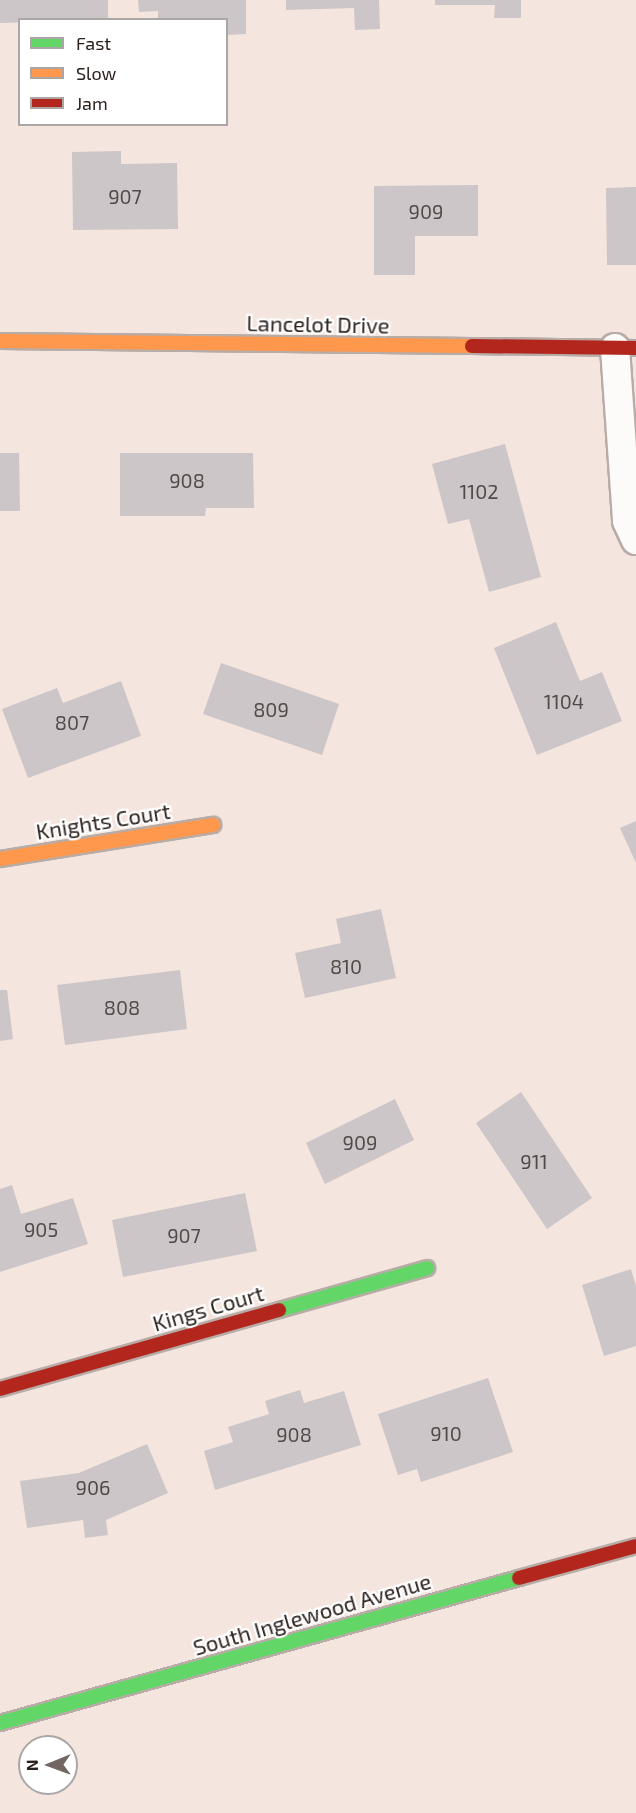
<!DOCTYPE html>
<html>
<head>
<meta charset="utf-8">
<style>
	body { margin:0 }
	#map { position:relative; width:636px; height:1813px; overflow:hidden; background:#f4e5df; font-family:"Exo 2",sans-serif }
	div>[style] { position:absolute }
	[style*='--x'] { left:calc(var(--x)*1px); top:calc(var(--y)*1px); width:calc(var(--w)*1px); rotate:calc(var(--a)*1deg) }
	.building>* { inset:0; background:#ccc6c8 }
	.roads { filter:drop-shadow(2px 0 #b8aca7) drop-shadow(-2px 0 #b8aca7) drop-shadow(0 2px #b8aca7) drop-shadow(0 -2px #b8aca7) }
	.street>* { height:28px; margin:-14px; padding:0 14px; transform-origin:14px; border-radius:14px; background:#fdfbfa }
	.fast>* { height:14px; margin:-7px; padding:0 7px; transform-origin:7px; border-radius:7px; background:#63d668 }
	.slow>* { height:14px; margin:-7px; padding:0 7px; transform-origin:7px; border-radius:7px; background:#ff974d }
	.jam>* { height:14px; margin:-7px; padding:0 7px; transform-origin:7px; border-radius:7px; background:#b3261e }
	span { translate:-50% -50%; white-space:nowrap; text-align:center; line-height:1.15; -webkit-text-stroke:4.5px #fff; paint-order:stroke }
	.number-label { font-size:20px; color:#534a48 }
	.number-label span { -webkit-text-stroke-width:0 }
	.street-label { font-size:22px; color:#2b211d }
	.legend { position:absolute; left:18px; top:18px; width:210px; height:108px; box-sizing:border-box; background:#fff; border:2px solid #aaa6a5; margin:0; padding:8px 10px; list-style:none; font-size:18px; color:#2b211d }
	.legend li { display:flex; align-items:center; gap:12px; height:30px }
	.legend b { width:30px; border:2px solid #aaa6a5 }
	.north { position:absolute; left:18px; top:1735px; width:60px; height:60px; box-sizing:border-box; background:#fff; border:2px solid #aaa6a5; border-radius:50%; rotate:269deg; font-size:16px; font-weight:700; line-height:24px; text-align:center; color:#2b211d }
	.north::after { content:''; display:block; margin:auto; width:21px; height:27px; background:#716661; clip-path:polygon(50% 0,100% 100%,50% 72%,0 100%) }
</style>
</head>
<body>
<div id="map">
	<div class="building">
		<div style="clip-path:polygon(0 0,108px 0,108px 20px,0 23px)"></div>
		<div style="clip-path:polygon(138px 0,246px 0,246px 34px,226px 35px,226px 20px,158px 20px,158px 11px,139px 12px)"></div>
		<div style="clip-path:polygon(286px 0,379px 0,380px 29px,355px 30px,354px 8px,286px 10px)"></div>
		<div style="clip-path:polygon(435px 0,521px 0,521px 18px,494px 18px,495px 5px,435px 5px)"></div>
		<div style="clip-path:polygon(121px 151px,121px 164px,177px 163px,178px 229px,73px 230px,72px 152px)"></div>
		<div style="clip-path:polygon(478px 185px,478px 236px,415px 236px,415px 275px,374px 275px,374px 186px)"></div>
		<div style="clip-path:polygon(636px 187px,636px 265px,607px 265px,606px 188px)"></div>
		<div style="clip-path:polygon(505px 444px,541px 577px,489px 592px,469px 519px,448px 524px,432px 464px)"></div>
		<div style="clip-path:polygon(0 453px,19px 453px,20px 511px,0 511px)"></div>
		<div style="clip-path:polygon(120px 453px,253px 453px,254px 508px,206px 508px,205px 516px,120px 516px)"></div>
		<div style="clip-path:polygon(556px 622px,580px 681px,602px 672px,622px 721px,537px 755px,494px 648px)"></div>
		<div style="clip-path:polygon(221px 663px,339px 704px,322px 755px,203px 714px)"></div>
		<div style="clip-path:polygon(121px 681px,141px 736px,28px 778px,2px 709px,57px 688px,63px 703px)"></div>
		<div style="clip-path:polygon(636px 821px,636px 863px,620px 828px)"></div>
		<div style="clip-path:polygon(381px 909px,396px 978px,305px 998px,295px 953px,341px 943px,336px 919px)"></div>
		<div style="clip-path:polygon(180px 970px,187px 1029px,65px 1045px,57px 985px)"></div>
		<div style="clip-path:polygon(0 990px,7px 990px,13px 1039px,0 1041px)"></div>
		<div style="clip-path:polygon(521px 1092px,592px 1198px,547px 1229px,476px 1123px)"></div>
		<div style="clip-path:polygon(395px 1099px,414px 1140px,325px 1184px,306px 1143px)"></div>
		<div style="clip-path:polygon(12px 1185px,21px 1214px,73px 1198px,88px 1244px,0 1272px,0 1189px)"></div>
		<div style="clip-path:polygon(245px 1193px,257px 1251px,123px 1277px,112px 1220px)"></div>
		<div style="clip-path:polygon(631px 1269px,636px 1286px,636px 1346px,604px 1356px,582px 1285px)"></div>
		<div style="clip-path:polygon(488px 1378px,513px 1452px,421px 1482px,417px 1469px,398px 1475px,378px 1414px)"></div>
		<div style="clip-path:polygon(300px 1390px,304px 1403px,344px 1391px,361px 1445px,215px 1490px,204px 1451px,233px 1442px,228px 1427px,269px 1414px,265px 1401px)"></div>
		<div style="clip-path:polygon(147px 1444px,168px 1493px,106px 1520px,108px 1535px,85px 1538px,83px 1520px,27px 1528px,20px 1481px,79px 1473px)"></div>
	</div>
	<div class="roads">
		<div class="street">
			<div style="--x:615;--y:348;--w:173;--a:86"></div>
			<div style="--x:627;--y:521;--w:21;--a:65"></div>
		</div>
		<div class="fast">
			<div style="--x:279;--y:1310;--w:154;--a:-15.8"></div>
			<div style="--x:0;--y:1723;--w:539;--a:-15.61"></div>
		</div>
		<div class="slow">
			<div style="--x:0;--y:341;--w:472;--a:0.6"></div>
			<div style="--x:0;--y:859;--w:216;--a:-9.1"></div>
		</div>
		<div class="jam">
			<div style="--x:472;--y:346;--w:164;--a:0.7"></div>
			<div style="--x:0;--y:1389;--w:290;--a:-15.8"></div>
			<div style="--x:519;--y:1578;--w:121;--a:-15.3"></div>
		</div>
	</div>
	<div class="number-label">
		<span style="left:125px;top:196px">907</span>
		<span style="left:426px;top:211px">909</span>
		<span style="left:187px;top:480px">908</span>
		<span style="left:479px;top:491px">1102</span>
		<span style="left:564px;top:701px">1104</span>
		<span style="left:271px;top:709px">809</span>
		<span style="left:72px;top:722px">807</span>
		<span style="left:346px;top:966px">810</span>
		<span style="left:122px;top:1007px">808</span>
		<span style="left:360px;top:1142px">909</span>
		<span style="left:534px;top:1161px">911</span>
		<span style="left:41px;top:1229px">905</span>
		<span style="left:184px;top:1235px">907</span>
		<span style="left:446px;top:1433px">910</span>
		<span style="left:294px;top:1434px">908</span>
		<span style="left:93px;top:1487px">906</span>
	</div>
	<div class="street-label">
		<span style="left:318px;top:324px;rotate:1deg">Lancelot Drive</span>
		<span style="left:103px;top:821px;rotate:-9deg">Knights Court</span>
		<span style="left:208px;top:1308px;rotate:-16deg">Kings Court</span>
		<span style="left:312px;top:1614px;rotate:-16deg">South Inglewood Avenue</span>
	</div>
	<ul class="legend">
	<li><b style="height:8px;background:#63d668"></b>Fast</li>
	<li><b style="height:8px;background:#ff974d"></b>Slow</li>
	<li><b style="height:8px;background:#b3261e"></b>Jam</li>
	</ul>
	<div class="north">N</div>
</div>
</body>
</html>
